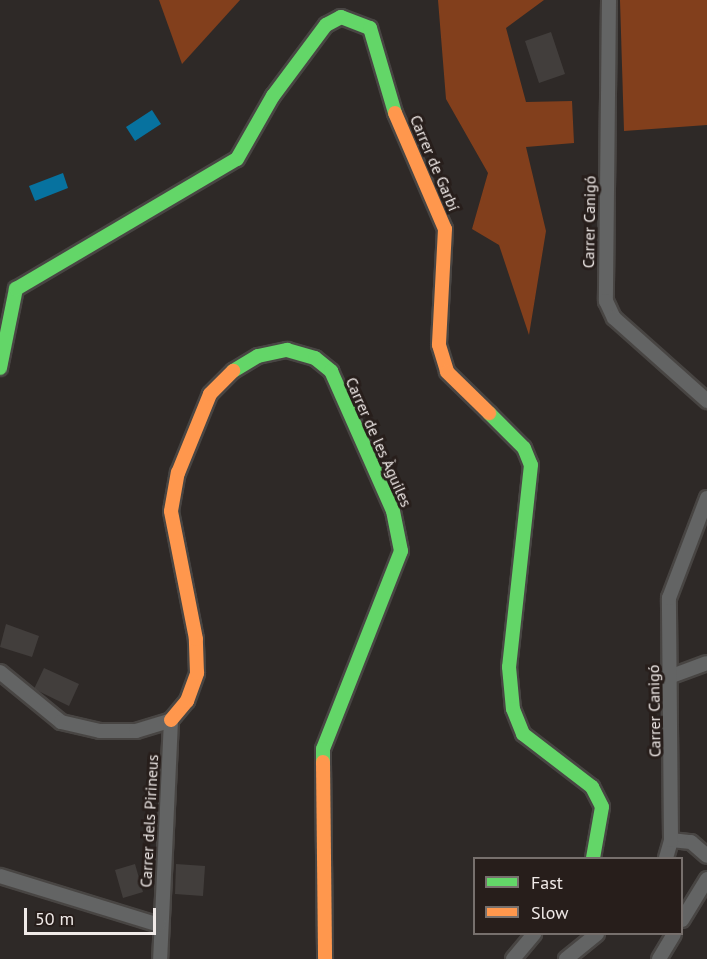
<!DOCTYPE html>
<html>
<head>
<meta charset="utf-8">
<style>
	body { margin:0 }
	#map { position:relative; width:707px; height:959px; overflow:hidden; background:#2e2927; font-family:"PT Sans",sans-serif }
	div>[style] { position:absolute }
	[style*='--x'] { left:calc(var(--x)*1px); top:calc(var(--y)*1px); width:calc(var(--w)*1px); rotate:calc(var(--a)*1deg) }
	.forest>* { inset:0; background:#823f1c }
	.water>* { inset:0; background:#07729f }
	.building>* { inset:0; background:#423e3c }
	.roads { filter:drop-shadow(2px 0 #484543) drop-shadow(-2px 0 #484543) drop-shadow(0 2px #484543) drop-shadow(0 -2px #484543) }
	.street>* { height:14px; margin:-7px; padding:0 7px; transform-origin:7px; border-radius:7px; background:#636464 }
	.fast>* { height:14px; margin:-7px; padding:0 7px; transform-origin:7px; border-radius:7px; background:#63d668 }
	.slow>* { height:14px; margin:-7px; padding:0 7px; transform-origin:7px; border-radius:7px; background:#ff974d }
	span { translate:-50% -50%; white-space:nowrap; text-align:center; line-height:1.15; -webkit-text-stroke:6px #271e1b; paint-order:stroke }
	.street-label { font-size:16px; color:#f0eae8 }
	.legend { position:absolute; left:473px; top:857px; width:210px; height:78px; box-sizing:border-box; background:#271e1b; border:2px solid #77706d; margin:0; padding:8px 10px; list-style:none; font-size:18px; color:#f0eae8 }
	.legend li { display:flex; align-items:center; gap:12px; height:30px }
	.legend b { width:30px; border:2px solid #77706d }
	.scale { position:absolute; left:24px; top:908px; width:132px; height:27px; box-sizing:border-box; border:3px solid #f0eae8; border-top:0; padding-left:8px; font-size:18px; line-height:21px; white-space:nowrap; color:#f0eae8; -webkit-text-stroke:4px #271e1b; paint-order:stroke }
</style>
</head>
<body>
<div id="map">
	<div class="forest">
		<div style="clip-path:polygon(159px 0,240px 0,182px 64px)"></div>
		<div style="clip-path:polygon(438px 0,544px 0,506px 28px,526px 102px,572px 101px,574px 143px,526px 147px,546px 231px,529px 335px,499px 245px,472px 229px,488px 173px,446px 99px)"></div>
		<div style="clip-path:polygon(620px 0,707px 0,707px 125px,624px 131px)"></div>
	</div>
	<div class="water">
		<div style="clip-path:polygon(152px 110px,161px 124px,135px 141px,126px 127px)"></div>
		<div style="clip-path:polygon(63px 173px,68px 188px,35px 201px,29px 186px)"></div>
	</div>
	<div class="building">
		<div style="clip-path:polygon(551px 32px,565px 74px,539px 83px,525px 41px)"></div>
		<div style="clip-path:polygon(6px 624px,39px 636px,32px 657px,0 647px)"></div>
		<div style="clip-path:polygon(44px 668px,79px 684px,69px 706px,34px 689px)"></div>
		<div style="clip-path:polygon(135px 864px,143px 892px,123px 898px,115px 870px)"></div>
		<div style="clip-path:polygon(176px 864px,205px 866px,203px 896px,175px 894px)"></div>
	</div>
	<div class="roads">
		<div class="street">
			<div style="--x:609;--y:0;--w:301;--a:90.6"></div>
			<div style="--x:606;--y:301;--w:19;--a:65"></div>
			<div style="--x:614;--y:318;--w:125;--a:41.7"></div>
			<div style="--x:0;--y:672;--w:79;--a:39.3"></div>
			<div style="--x:61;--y:722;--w:40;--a:13"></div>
			<div style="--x:100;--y:731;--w:36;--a:0"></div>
			<div style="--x:136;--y:731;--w:37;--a:-17"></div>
			<div style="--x:171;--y:720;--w:239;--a:92.6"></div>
			<div style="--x:669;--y:677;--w:40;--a:-20.2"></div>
			<div style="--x:671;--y:840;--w:20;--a:6"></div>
			<div style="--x:691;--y:842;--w:21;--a:41"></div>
			<div style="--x:666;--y:858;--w:19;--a:-74"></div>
			<div style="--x:671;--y:840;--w:242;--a:-90.5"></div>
			<div style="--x:669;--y:598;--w:107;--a:-69.2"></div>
			<div style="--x:0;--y:876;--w:166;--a:17.1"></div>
			<div style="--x:682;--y:920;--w:48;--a:-58.6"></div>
			<div style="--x:513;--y:959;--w:33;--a:-50"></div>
			<div style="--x:566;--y:959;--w:40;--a:-39"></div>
			<div style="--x:659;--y:959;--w:29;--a:-59"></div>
		</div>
		<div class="fast">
			<div style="--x:0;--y:368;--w:81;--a:-78.6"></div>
			<div style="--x:16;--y:289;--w:256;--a:-30.5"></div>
			<div style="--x:237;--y:159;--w:73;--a:-60.3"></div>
			<div style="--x:273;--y:96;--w:89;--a:-53.3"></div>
			<div style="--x:326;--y:25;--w:17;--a:-28"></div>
			<div style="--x:341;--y:17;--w:31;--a:21"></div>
			<div style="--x:370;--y:28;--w:89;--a:73.6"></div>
			<div style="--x:233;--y:371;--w:29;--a:-31"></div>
			<div style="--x:258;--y:356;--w:30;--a:-12"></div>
			<div style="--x:287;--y:350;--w:29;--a:16"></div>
			<div style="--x:315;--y:358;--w:21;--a:39"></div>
			<div style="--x:331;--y:371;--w:153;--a:66.1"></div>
			<div style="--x:393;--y:511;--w:41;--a:78.7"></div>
			<div style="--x:401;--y:551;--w:213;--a:111.5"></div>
			<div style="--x:323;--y:749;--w:13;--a:90"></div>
			<div style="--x:489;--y:413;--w:49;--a:45"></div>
			<div style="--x:524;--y:448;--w:18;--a:68"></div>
			<div style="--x:531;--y:465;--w:203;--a:96.2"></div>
			<div style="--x:509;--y:667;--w:42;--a:84.6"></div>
			<div style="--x:513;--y:709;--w:27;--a:68"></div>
			<div style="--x:523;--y:734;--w:87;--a:37.5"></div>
			<div style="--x:592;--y:787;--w:22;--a:63"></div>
			<div style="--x:602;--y:807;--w:52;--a:100"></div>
		</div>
		<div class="slow">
			<div style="--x:395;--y:113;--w:126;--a:66.7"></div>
			<div style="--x:445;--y:229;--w:116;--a:93"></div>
			<div style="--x:439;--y:345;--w:28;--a:73"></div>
			<div style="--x:447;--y:372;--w:59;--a:44.3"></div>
			<div style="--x:171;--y:720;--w:25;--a:-50"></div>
			<div style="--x:187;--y:701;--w:30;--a:-70"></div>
			<div style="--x:197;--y:673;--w:34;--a:-92"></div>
			<div style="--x:196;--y:639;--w:130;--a:-101.1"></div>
			<div style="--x:171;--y:511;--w:39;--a:-80"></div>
			<div style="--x:178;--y:473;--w:85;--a:-67.9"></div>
			<div style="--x:210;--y:394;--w:33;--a:-45"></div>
			<div style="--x:323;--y:762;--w:197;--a:89.4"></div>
		</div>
	</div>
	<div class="street-label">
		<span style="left:435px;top:163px;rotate:67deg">Carrer de Garbí</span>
		<span style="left:589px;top:222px;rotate:-89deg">Carrer Canigó</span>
		<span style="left:379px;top:442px;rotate:66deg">Carrer de les Àguiles</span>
		<span style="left:654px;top:711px;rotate:-91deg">Carrer Canigó</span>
		<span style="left:149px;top:821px;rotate:-87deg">Carrer dels Pirineus</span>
	</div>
	<ul class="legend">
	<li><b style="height:8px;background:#63d668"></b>Fast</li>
	<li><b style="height:8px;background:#ff974d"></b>Slow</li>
	</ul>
	<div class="scale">50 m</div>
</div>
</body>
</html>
